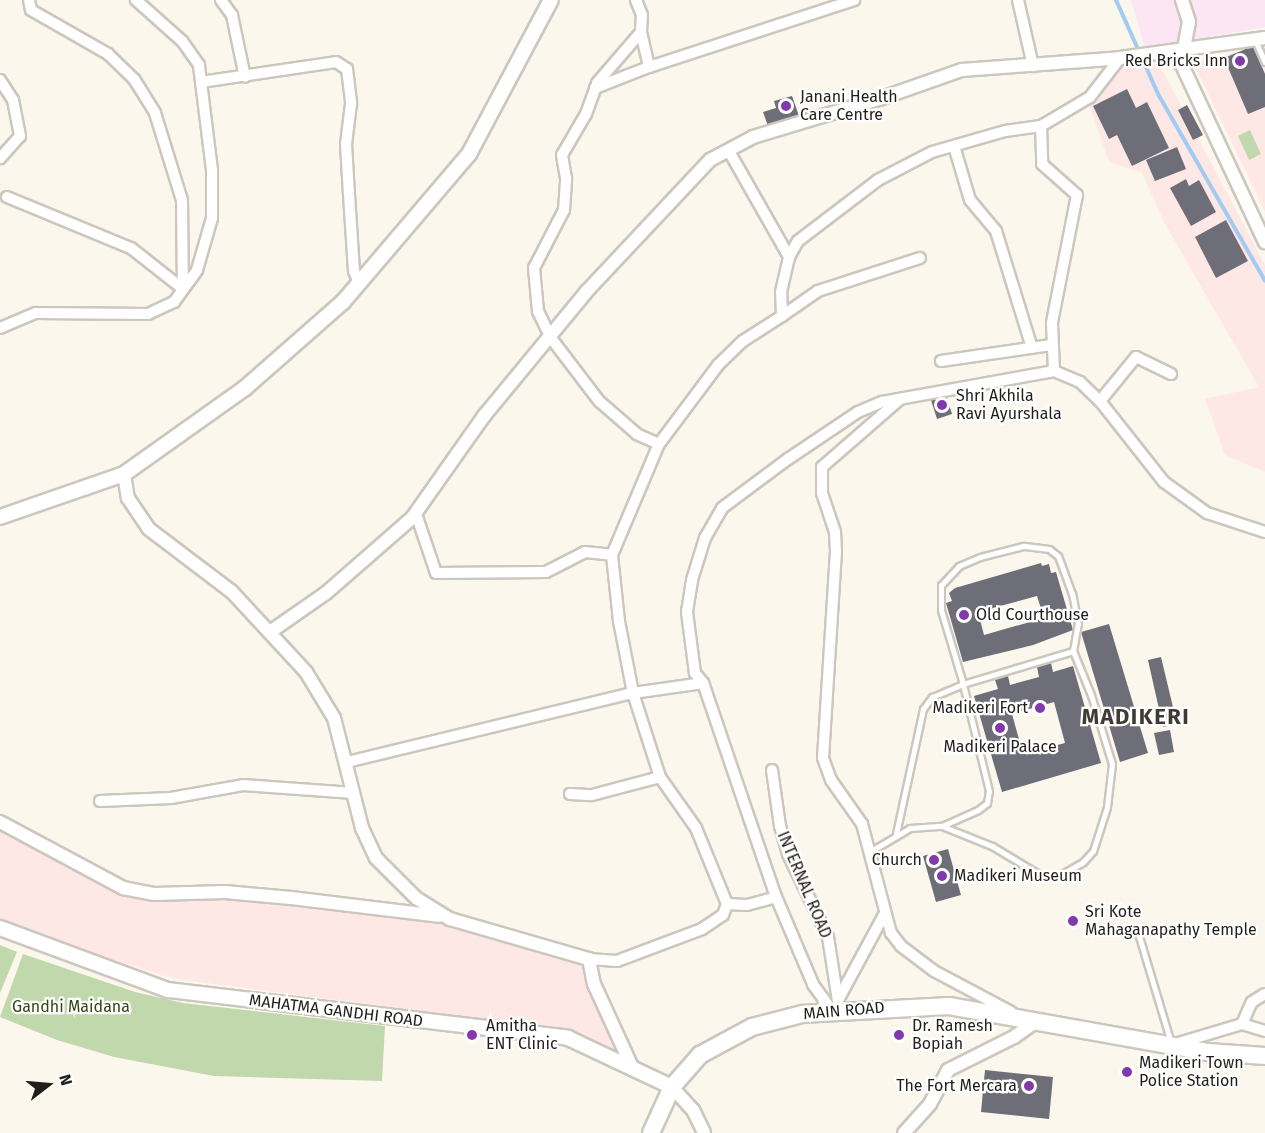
<!DOCTYPE html>
<html>
<head>
<meta charset="utf-8">
<style>
	body { margin:0 }
	#map { position:relative; width:1265px; height:1133px; overflow:hidden; background:#fcf7ed; font-family:"Fira Sans",sans-serif }
	div>[style] { position:absolute }
	[style*='--x'] { left:calc(var(--x)*1px); top:calc(var(--y)*1px); width:calc(var(--w)*1px); rotate:calc(var(--a)*1deg) }
	.commercial>* { inset:0; background:#fee8e6 }
	.industrial>* { inset:0; background:#fce6f4 }
	.green>* { inset:0; background:#c1d7ac }
	.stream>* { height:4px; margin:-2px; padding:0 2px; transform-origin:2px; border-radius:2px; background:#a2cbf2 }
	.building>* { inset:0; background:#6d6e77 }
	.roads { filter:drop-shadow(2px 0 #ccc7be) drop-shadow(-2px 0 #ccc7be) drop-shadow(0 2px #ccc7be) drop-shadow(0 -2px #ccc7be) }
	.service>* { height:5px; margin:-2.5px; padding:0 2.5px; transform-origin:2.5px; border-radius:2.5px; background:#fff }
	.minor>* { height:10px; margin:-5px; padding:0 5px; transform-origin:5px; border-radius:5px; background:#fff }
	.tertiary>* { height:12px; margin:-6px; padding:0 6px; transform-origin:6px; border-radius:6px; background:#fff }
	.secondary>* { height:14px; margin:-7px; padding:0 7px; transform-origin:7px; border-radius:7px; background:#fff }
	.primary>* { height:16px; margin:-8px; padding:0 8px; transform-origin:8px; border-radius:8px; background:#fff }
	.dots>* { width:16px; height:16px; translate:-50% -50%; box-sizing:border-box; border:3px solid #fff; border-radius:50% }
	span { translate:-50% -50%; white-space:nowrap; text-align:center; line-height:1.15; -webkit-text-stroke:4.5px #fff; paint-order:stroke }
	.poi-label { font-size:16px; color:#201e1a }
	.right { translate:-100% -50%; text-align:right }
	.left { translate:0 -50%; text-align:left }
	.street-label { font-size:16px; color:#201e1a }
	.park-label { font-size:16px; color:#304612 }
	.district-label { font-size:22px; color:#3f3b33; font-weight:700; letter-spacing:1.5px }
	.north { position:absolute; left:18px; top:1055px; width:60px; height:60px; -webkit-text-stroke:4px #fff; paint-order:stroke; rotate:74deg; font-size:16px; font-weight:700; line-height:24px; text-align:center; color:#201e1a }
	.north::after { content:''; display:block; margin:auto; width:21px; height:27px; background:#201e1a; clip-path:polygon(50% 0,100% 100%,50% 72%,0 100%) }
</style>
</head>
<body>
<div id="map">
	<div class="commercial">
		<div style="clip-path:polygon(1265px 48px,1265px 212px,1192px 60px)"></div>
		<div style="clip-path:polygon(1158px 62px,1265px 265px,1265px 472px,1225px 455px,1205px 399px,1259px 387px,1165px 224px,1142px 173px,1109px 162px,1089px 105px,1124px 66px)"></div>
		<div style="clip-path:polygon(0 830px,122px 894px,225px 898px,375px 911px,456px 926px,585px 962px,619px 1052px,569px 1031px,176px 979px,26px 933px,0 919px)"></div>
	</div>
	<div class="industrial">
		<div style="clip-path:polygon(1131px 0,1265px 0,1265px 27px,1145px 48px)"></div>
	</div>
	<div class="green">
		<div style="clip-path:polygon(1250px 130px,1261px 154px,1249px 160px,1238px 136px)"></div>
		<div style="clip-path:polygon(0 945px,17px 952px,0 993px)"></div>
		<div style="clip-path:polygon(23px 954px,135px 992px,183px 1003px,385px 1026px,382px 1081px,214px 1076px,114px 1057px,57px 1040px,0 1017px)"></div>
	</div>
	<div class="stream">
		<div style="--x:1116;--y:0;--w:103;--a:65.9"></div>
		<div style="--x:1158;--y:94;--w:215;--a:60.2"></div>
	</div>
	<div class="building">
		<div style="clip-path:polygon(1253px 46px,1265px 74px,1265px 107px,1248px 114px,1224px 58px)"></div>
		<div style="clip-path:polygon(1127px 89px,1136px 108px,1147px 102px,1169px 148px,1132px 166px,1117px 135px,1109px 139px,1093px 106px)"></div>
		<div style="clip-path:polygon(792px 96px,799px 116px,768px 126px,763px 112px,776px 108px,774px 101px)"></div>
		<div style="clip-path:polygon(1187px 105px,1203px 135px,1193px 140px,1178px 110px)"></div>
		<div style="clip-path:polygon(1177px 147px,1186px 169px,1155px 181px,1146px 160px)"></div>
		<div style="clip-path:polygon(1186px 179px,1189px 186px,1199px 180px,1216px 212px,1191px 226px,1170px 188px)"></div>
		<div style="clip-path:polygon(1226px 220px,1248px 261px,1216px 278px,1195px 237px)"></div>
		<div style="clip-path:polygon(946px 395px,952px 414px,937px 419px,931px 400px)"></div>
		<div style="clip-path:polygon(evenodd,1041px 563px,1042px 566px,1049px 564px,1051px 573px,1056px 572px,1073px 630px,1033px 645px,963px 662px,946px 603px,952px 601px,949px 593px,955px 588px,1041px 563px,1037px 596px,1044px 618px,984px 635px,978px 612px,1037px 596px)"></div>
		<div style="clip-path:polygon(1109px 624px,1148px 753px,1120px 762px,1081px 632px)"></div>
		<div style="clip-path:polygon(1161px 657px,1177px 724px,1163px 727px,1148px 660px)"></div>
		<div style="clip-path:polygon(evenodd,1051px 663px,1053px 672px,1073px 666px,1101px 763px,1002px 792px,974px 696px,998px 689px,995px 680px,1008px 676px,1010px 685px,1039px 677px,1037px 667px,1051px 663px,1054px 702px,1065px 743px,1023px 754px,1012px 714px,1054px 702px)"></div>
		<div style="clip-path:polygon(1170px 730px,1174px 752px,1159px 755px,1154px 733px)"></div>
		<div style="clip-path:polygon(948px 849px,961px 895px,936px 902px,923px 856px)"></div>
		<div style="clip-path:polygon(985px 1070px,1053px 1077px,1049px 1119px,981px 1112px)"></div>
	</div>
	<div class="roads">
		<div class="service">
			<div style="--x:1255;--y:40;--w:24;--a:66"></div>
			<div style="--x:942;--y:826;--w:39;--a:-24"></div>
			<div style="--x:978;--y:810;--w:11;--a:-38"></div>
			<div style="--x:987;--y:803;--w:12;--a:-81"></div>
			<div style="--x:989;--y:791;--w:110;--a:-103.7"></div>
			<div style="--x:963;--y:684;--w:115;--a:-16.7"></div>
			<div style="--x:871;--y:851;--w:45;--a:-30.5"></div>
			<div style="--x:910;--y:828;--w:32;--a:-4"></div>
			<div style="--x:942;--y:826;--w:54;--a:21.8"></div>
			<div style="--x:992;--y:846;--w:58;--a:31"></div>
			<div style="--x:1042;--y:876;--w:15;--a:4"></div>
			<div style="--x:1057;--y:877;--w:30;--a:-30"></div>
			<div style="--x:1083;--y:862;--w:15;--a:-48"></div>
			<div style="--x:1093;--y:851;--w:46;--a:-72.3"></div>
			<div style="--x:1107;--y:807;--w:43;--a:-83.4"></div>
			<div style="--x:1112;--y:764;--w:72;--a:-106.9"></div>
			<div style="--x:1091;--y:695;--w:48;--a:-112.2"></div>
			<div style="--x:1073;--y:651;--w:27;--a:-80"></div>
			<div style="--x:1078;--y:624;--w:31;--a:-101"></div>
			<div style="--x:1072;--y:594;--w:40;--a:-110.2"></div>
			<div style="--x:1058;--y:556;--w:11;--a:-142"></div>
			<div style="--x:1049;--y:549;--w:26;--a:-173"></div>
			<div style="--x:1023;--y:546;--w:44;--a:165.7"></div>
			<div style="--x:980;--y:557;--w:23;--a:157"></div>
			<div style="--x:959;--y:566;--w:26;--a:133"></div>
			<div style="--x:941;--y:585;--w:25;--a:90"></div>
			<div style="--x:941;--y:610;--w:77;--a:73.4"></div>
			<div style="--x:963;--y:684;--w:34;--a:157"></div>
			<div style="--x:932;--y:697;--w:15;--a:127"></div>
			<div style="--x:923;--y:709;--w:128;--a:102.2"></div>
			<div style="--x:1138;--y:933;--w:115;--a:73.3"></div>
		</div>
		<div class="minor">
			<div style="--x:29;--y:0;--w:10;--a:79"></div>
			<div style="--x:31;--y:10;--w:89;--a:29.7"></div>
			<div style="--x:108;--y:54;--w:36;--a:44"></div>
			<div style="--x:134;--y:79;--w:40;--a:58"></div>
			<div style="--x:155;--y:113;--w:91;--a:72.8"></div>
			<div style="--x:182;--y:200;--w:89;--a:89.4"></div>
			<div style="--x:221;--y:0;--w:19;--a:54"></div>
			<div style="--x:232;--y:15;--w:63;--a:78.2"></div>
			<div style="--x:1018;--y:0;--w:68;--a:77.2"></div>
			<div style="--x:641;--y:32;--w:36;--a:77"></div>
			<div style="--x:649;--y:67;--w:216;--a:-18.1"></div>
			<div style="--x:0;--y:80;--w:24;--a:57"></div>
			<div style="--x:13;--y:100;--w:37;--a:79"></div>
			<div style="--x:20;--y:136;--w:30;--a:132"></div>
			<div style="--x:201;--y:82;--w:136;--a:-8.4"></div>
			<div style="--x:336;--y:62;--w:13;--a:32"></div>
			<div style="--x:347;--y:69;--w:35;--a:83"></div>
			<div style="--x:351;--y:104;--w:40;--a:97.1"></div>
			<div style="--x:346;--y:144;--w:50;--a:86.6"></div>
			<div style="--x:349;--y:194;--w:77;--a:86.3"></div>
			<div style="--x:354;--y:271;--w:13;--a:67"></div>
			<div style="--x:595;--y:88;--w:58;--a:-21.3"></div>
			<div style="--x:1041;--y:126;--w:38;--a:88"></div>
			<div style="--x:1042;--y:164;--w:47;--a:41.5"></div>
			<div style="--x:1077;--y:195;--w:130;--a:101.1"></div>
			<div style="--x:1052;--y:323;--w:48;--a:87.6"></div>
			<div style="--x:954;--y:146;--w:56;--a:73.5"></div>
			<div style="--x:970;--y:200;--w:40;--a:50"></div>
			<div style="--x:996;--y:231;--w:122;--a:72.9"></div>
			<div style="--x:730;--y:153;--w:120;--a:60.4"></div>
			<div style="--x:7;--y:197;--w:134;--a:22.4"></div>
			<div style="--x:131;--y:248;--w:66;--a:38.3"></div>
			<div style="--x:782;--y:316;--w:44;--a:-34.8"></div>
			<div style="--x:818;--y:291;--w:107;--a:-17.9"></div>
			<div style="--x:0;--y:328;--w:39;--a:-23"></div>
			<div style="--x:36;--y:313;--w:112;--a:0.5"></div>
			<div style="--x:148;--y:314;--w:29;--a:-25"></div>
			<div style="--x:174;--y:302;--w:39;--a:-54"></div>
			<div style="--x:197;--y:270;--w:54;--a:-73.9"></div>
			<div style="--x:212;--y:218;--w:48;--a:-90"></div>
			<div style="--x:212;--y:170;--w:106;--a:-97.1"></div>
			<div style="--x:199;--y:65;--w:29;--a:-125"></div>
			<div style="--x:182;--y:41;--w:62;--a:-138.3"></div>
			<div style="--x:941;--y:361;--w:111;--a:-8.3"></div>
			<div style="--x:899;--y:400;--w:102;--a:139"></div>
			<div style="--x:822;--y:467;--w:26;--a:90"></div>
			<div style="--x:822;--y:493;--w:41;--a:71.6"></div>
			<div style="--x:835;--y:532;--w:19;--a:87"></div>
			<div style="--x:836;--y:551;--w:207;--a:93.6"></div>
			<div style="--x:823;--y:758;--w:23;--a:70"></div>
			<div style="--x:831;--y:780;--w:54;--a:54.8"></div>
			<div style="--x:862;--y:824;--w:113;--a:75.1"></div>
			<div style="--x:891;--y:933;--w:16;--a:52"></div>
			<div style="--x:901;--y:946;--w:41;--a:37.1"></div>
			<div style="--x:934;--y:971;--w:87;--a:28"></div>
			<div style="--x:1100;--y:401;--w:57;--a:-50.7"></div>
			<div style="--x:1136;--y:357;--w:39;--a:26"></div>
			<div style="--x:659;--y:444;--w:99;--a:-53.2"></div>
			<div style="--x:718;--y:365;--w:35;--a:-44"></div>
			<div style="--x:743;--y:341;--w:46;--a:-32.7"></div>
			<div style="--x:782;--y:316;--w:24;--a:-92"></div>
			<div style="--x:781;--y:292;--w:36;--a:-77"></div>
			<div style="--x:789;--y:257;--w:18;--a:-61"></div>
			<div style="--x:798;--y:241;--w:101;--a:-37.3"></div>
			<div style="--x:878;--y:180;--w:61;--a:-27.4"></div>
			<div style="--x:932;--y:152;--w:76;--a:-16"></div>
			<div style="--x:1005;--y:131;--w:36;--a:-8"></div>
			<div style="--x:1041;--y:126;--w:57;--a:-30.6"></div>
			<div style="--x:1090;--y:97;--w:49;--a:-52.4"></div>
			<div style="--x:416;--y:514;--w:62;--a:71.3"></div>
			<div style="--x:436;--y:573;--w:110;--a:-0.5"></div>
			<div style="--x:546;--y:572;--w:44;--a:-27.1"></div>
			<div style="--x:585;--y:552;--w:27;--a:6"></div>
			<div style="--x:347;--y:762;--w:294;--a:-13.6"></div>
			<div style="--x:633;--y:693;--w:71;--a:-8.1"></div>
			<div style="--x:772;--y:770;--w:57;--a:81.9"></div>
			<div style="--x:780;--y:826;--w:29;--a:74"></div>
			<div style="--x:788;--y:854;--w:92;--a:64.3"></div>
			<div style="--x:828;--y:937;--w:65;--a:81.1"></div>
			<div style="--x:570;--y:794;--w:22;--a:3"></div>
			<div style="--x:592;--y:795;--w:70;--a:-14.8"></div>
			<div style="--x:100;--y:801;--w:71;--a:-2.4"></div>
			<div style="--x:171;--y:798;--w:73;--a:-10.2"></div>
			<div style="--x:243;--y:785;--w:111;--a:4.1"></div>
			<div style="--x:727;--y:904;--w:20;--a:3"></div>
			<div style="--x:747;--y:905;--w:30;--a:-15"></div>
			<div style="--x:589;--y:959;--w:28;--a:4"></div>
			<div style="--x:617;--y:961;--w:91;--a:-20.6"></div>
			<div style="--x:702;--y:929;--w:25;--a:-34"></div>
			<div style="--x:723;--y:915;--w:12;--a:-70"></div>
			<div style="--x:727;--y:904;--w:82;--a:-112.2"></div>
			<div style="--x:696;--y:828;--w:62;--a:-125.2"></div>
			<div style="--x:660;--y:777;--w:88;--a:-107.8"></div>
			<div style="--x:633;--y:693;--w:73;--a:-101"></div>
			<div style="--x:619;--y:621;--w:66;--a:-96.1"></div>
			<div style="--x:612;--y:555;--w:121;--a:-67.1"></div>
			<div style="--x:659;--y:444;--w:24;--a:-156"></div>
			<div style="--x:637;--y:434;--w:50;--a:-139"></div>
			<div style="--x:599;--y:401;--w:79;--a:-127.3"></div>
			<div style="--x:551;--y:338;--w:30;--a:-116"></div>
			<div style="--x:538;--y:311;--w:43;--a:-95.3"></div>
			<div style="--x:534;--y:268;--w:65;--a:-62.7"></div>
			<div style="--x:564;--y:210;--w:32;--a:-86"></div>
			<div style="--x:566;--y:178;--w:23;--a:-100"></div>
			<div style="--x:562;--y:155;--w:48;--a:-59.7"></div>
			<div style="--x:586;--y:114;--w:33;--a:-70"></div>
			<div style="--x:597;--y:83;--w:67;--a:-49.2"></div>
			<div style="--x:641;--y:32;--w:17;--a:-87"></div>
			<div style="--x:642;--y:15;--w:16;--a:-112"></div>
			<div style="--x:838;--y:1000;--w:97;--a:-61.6"></div>
			<div style="--x:833;--y:1012;--w:34;--a:-126"></div>
			<div style="--x:813;--y:984;--w:95;--a:-113"></div>
			<div style="--x:776;--y:897;--w:226;--a:-108.8"></div>
			<div style="--x:703;--y:683;--w:13;--a:-129"></div>
			<div style="--x:695;--y:673;--w:62;--a:-97.5"></div>
			<div style="--x:687;--y:612;--w:32;--a:-81"></div>
			<div style="--x:692;--y:580;--w:44;--a:-72.8"></div>
			<div style="--x:705;--y:538;--w:34;--a:-60"></div>
			<div style="--x:722;--y:508;--w:82;--a:-36.6"></div>
			<div style="--x:788;--y:459;--w:84;--a:-33.9"></div>
			<div style="--x:858;--y:412;--w:26;--a:-23"></div>
			<div style="--x:882;--y:402;--w:175;--a:-10.2"></div>
			<div style="--x:1054;--y:371;--w:28;--a:23"></div>
			<div style="--x:1080;--y:382;--w:28;--a:44"></div>
			<div style="--x:1100;--y:401;--w:103;--a:51.7"></div>
			<div style="--x:1164;--y:482;--w:53;--a:35.8"></div>
			<div style="--x:1207;--y:513;--w:61;--a:18.1"></div>
			<div style="--x:1242;--y:1024;--w:24;--a:-66"></div>
			<div style="--x:1252;--y:1002;--w:15;--a:-32"></div>
			<div style="--x:1175;--y:1044;--w:70;--a:-16.6"></div>
			<div style="--x:1242;--y:1024;--w:24;--a:17"></div>
		</div>
		<div class="tertiary">
			<div style="--x:1182;--y:0;--w:23;--a:72"></div>
			<div style="--x:1189;--y:22;--w:42;--a:101"></div>
			<div style="--x:1181;--y:63;--w:198;--a:64.9"></div>
			<div style="--x:124;--y:474;--w:24;--a:81"></div>
			<div style="--x:128;--y:498;--w:37;--a:56"></div>
			<div style="--x:149;--y:529;--w:104;--a:37.2"></div>
			<div style="--x:232;--y:592;--w:109;--a:47.2"></div>
			<div style="--x:306;--y:672;--w:54;--a:58.7"></div>
			<div style="--x:334;--y:718;--w:114;--a:75.7"></div>
			<div style="--x:362;--y:828;--w:33;--a:65"></div>
			<div style="--x:376;--y:858;--w:57;--a:45"></div>
			<div style="--x:416;--y:898;--w:40;--a:32"></div>
			<div style="--x:450;--y:919;--w:145;--a:16.1"></div>
			<div style="--x:589;--y:959;--w:25;--a:79"></div>
			<div style="--x:594;--y:984;--w:94;--a:65.4"></div>
			<div style="--x:270;--y:632;--w:68;--a:-34.9"></div>
			<div style="--x:326;--y:593;--w:114;--a:-41.1"></div>
			<div style="--x:412;--y:518;--w:125;--a:-54.8"></div>
			<div style="--x:484;--y:416;--w:162;--a:-50.5"></div>
			<div style="--x:587;--y:291;--w:180;--a:-46.8"></div>
			<div style="--x:710;--y:160;--w:49;--a:-28.1"></div>
			<div style="--x:753;--y:137;--w:132;--a:-16.8"></div>
			<div style="--x:879;--y:99;--w:88;--a:-19.3"></div>
			<div style="--x:962;--y:70;--w:158;--a:-4.3"></div>
			<div style="--x:1120;--y:58;--w:146;--a:-7.9"></div>
			<div style="--x:0;--y:822;--w:140;--a:28.2"></div>
			<div style="--x:123;--y:888;--w:32;--a:11"></div>
			<div style="--x:154;--y:894;--w:71;--a:-1.6"></div>
			<div style="--x:225;--y:892;--w:66;--a:5.2"></div>
			<div style="--x:291;--y:898;--w:149;--a:6.9"></div>
			<div style="--x:672;--y:1087;--w:31;--a:48"></div>
			<div style="--x:693;--y:1110;--w:25;--a:64"></div>
			<div style="--x:904;--y:1133;--w:39;--a:-48"></div>
			<div style="--x:930;--y:1104;--w:38;--a:-62"></div>
			<div style="--x:948;--y:1070;--w:74;--a:-26.6"></div>
			<div style="--x:1014;--y:1037;--w:28;--a:-35"></div>
		</div>
		<div class="secondary">
			<div style="--x:0;--y:517;--w:131;--a:-19.1"></div>
			<div style="--x:124;--y:474;--w:148;--a:-35.4"></div>
			<div style="--x:245;--y:388;--w:130;--a:-41.3"></div>
			<div style="--x:343;--y:302;--w:194;--a:-49.6"></div>
			<div style="--x:469;--y:154;--w:174;--a:-62"></div>
			<div style="--x:0;--y:928;--w:179;--a:20.3"></div>
			<div style="--x:168;--y:990;--w:403;--a:6.8"></div>
			<div style="--x:568;--y:1038;--w:115;--a:25.2"></div>
		</div>
		<div class="primary">
			<div style="--x:651;--y:1133;--w:51;--a:-65.5"></div>
			<div style="--x:672;--y:1087;--w:43;--a:-48.8"></div>
			<div style="--x:700;--y:1055;--w:59;--a:-28.3"></div>
			<div style="--x:752;--y:1027;--w:52;--a:-14.6"></div>
			<div style="--x:802;--y:1014;--w:147;--a:-3.1"></div>
			<div style="--x:949;--y:1006;--w:263;--a:10.1"></div>
			<div style="--x:1208;--y:1052;--w:57;--a:4"></div>
		</div>
	</div>
	<div class="dots">
		<div style="left:1240px;top:61px;background:#8139ab"></div>
		<div style="left:786px;top:106px;background:#8139ab"></div>
		<div style="left:942px;top:405px;background:#8139ab"></div>
		<div style="left:964px;top:615px;background:#8139ab"></div>
		<div style="left:1040px;top:708px;background:#8139ab"></div>
		<div style="left:1000px;top:728px;background:#8139ab"></div>
		<div style="left:934px;top:860px;background:#8139ab"></div>
		<div style="left:942px;top:876px;background:#8139ab"></div>
		<div style="left:1073px;top:921px;background:#8139ab"></div>
		<div style="left:472px;top:1035px;background:#8139ab"></div>
		<div style="left:899px;top:1035px;background:#8139ab"></div>
		<div style="left:1127px;top:1072px;background:#8139ab"></div>
		<div style="left:1029px;top:1086px;background:#8139ab"></div>
	</div>
	<div class="poi-label">
		<span class="right" style="left:1228px;top:61px">Red Bricks Inn</span>
		<span class="left" style="left:800px;top:106px">Janani Health<br>Care Centre</span>
		<span class="left" style="left:956px;top:405px">Shri Akhila<br>Ravi Ayurshala</span>
		<span class="left" style="left:976px;top:615px">Old Courthouse</span>
		<span class="right" style="left:1028px;top:708px">Madikeri Fort</span>
		<span style="left:1000px;top:747px">Madikeri Palace</span>
		<span class="right" style="left:922px;top:860px">Church</span>
		<span class="left" style="left:954px;top:876px">Madikeri Museum</span>
		<span class="left" style="left:1085px;top:921px">Sri Kote<br>Mahaganapathy Temple</span>
		<span class="left" style="left:486px;top:1035px">Amitha<br>ENT Clinic</span>
		<span class="left" style="left:912px;top:1035px">Dr. Ramesh<br>Bopiah</span>
		<span class="left" style="left:1139px;top:1072px">Madikeri Town<br>Police Station</span>
		<span class="right" style="left:1017px;top:1086px">The Fort Mercara</span>
	</div>
	<div class="street-label">
		<span style="left:804px;top:885px;rotate:67deg">INTERNAL ROAD</span>
		<span style="left:336px;top:1011px;rotate:7deg">MAHATMA GANDHI ROAD</span>
		<span style="left:844px;top:1011px;rotate:-5deg">MAIN ROAD</span>
	</div>
	<div class="park-label">
		<span style="left:71px;top:1007px">Gandhi Maidana</span>
	</div>
	<div class="district-label">
		<span style="left:1136px;top:717px">MADIKERI</span>
	</div>
	<div class="north">N</div>
</div>
</body>
</html>
